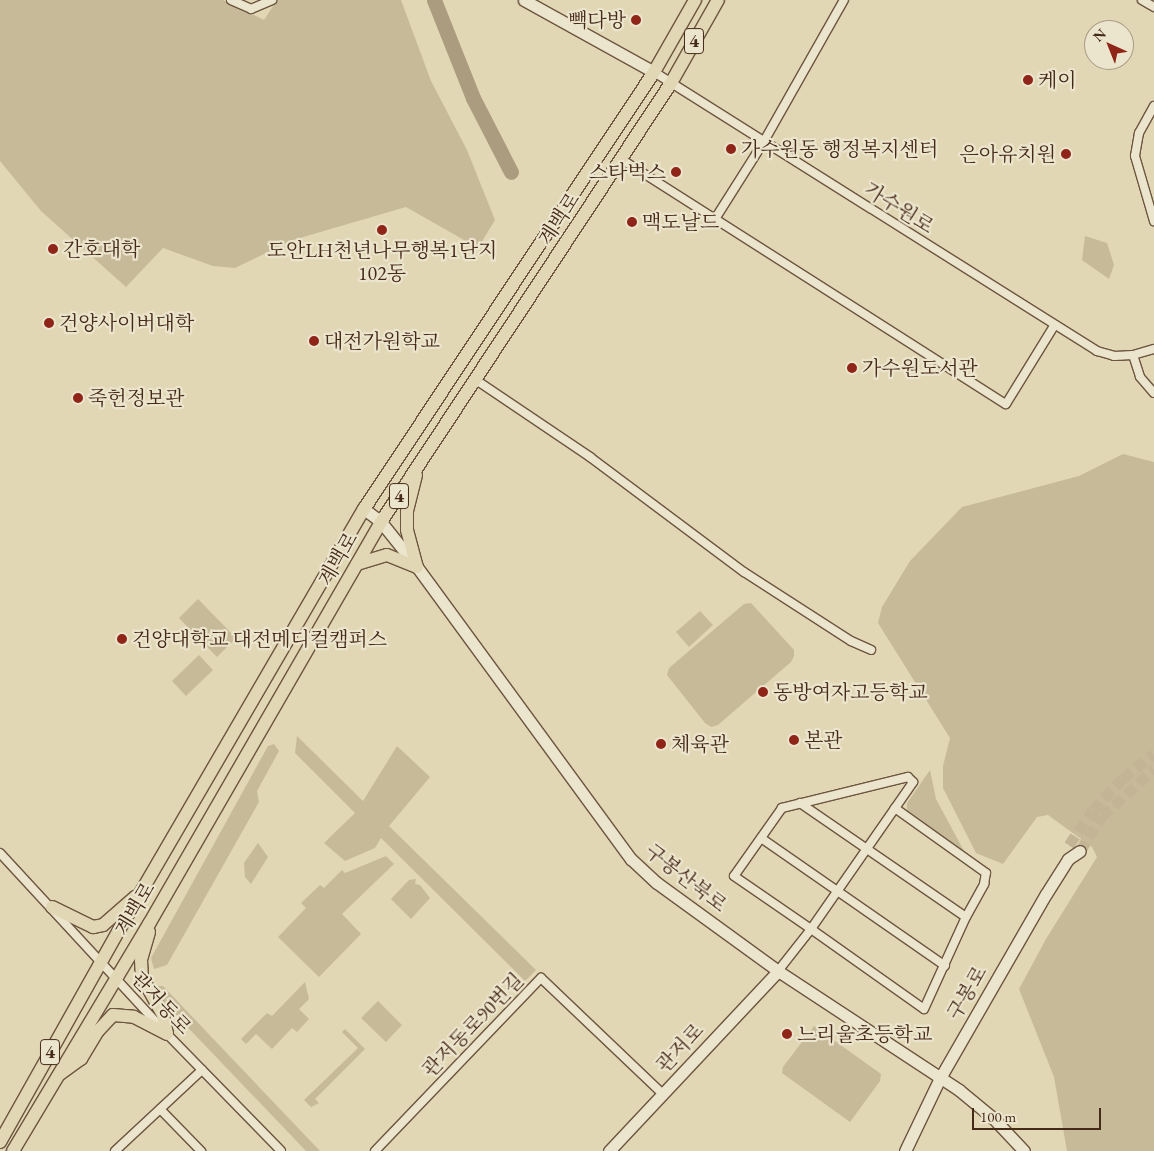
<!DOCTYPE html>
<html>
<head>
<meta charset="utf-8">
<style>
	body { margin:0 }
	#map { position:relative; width:1154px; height:1151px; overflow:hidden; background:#e1d7b4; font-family:"EB Garamond","Noto Serif KR",serif }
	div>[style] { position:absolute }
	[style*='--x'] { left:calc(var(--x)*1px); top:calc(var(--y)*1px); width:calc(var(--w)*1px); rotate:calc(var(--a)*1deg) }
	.green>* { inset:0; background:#c7ba99 }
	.river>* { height:15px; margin:-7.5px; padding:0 7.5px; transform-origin:7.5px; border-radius:7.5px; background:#ac9c7f }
	.secondary-tunnel>* { height:11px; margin-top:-5.5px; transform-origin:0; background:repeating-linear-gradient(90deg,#c2b495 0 11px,transparent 0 16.5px) }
	.roads { filter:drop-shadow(1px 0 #6d553f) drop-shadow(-1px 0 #6d553f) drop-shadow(0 1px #6d553f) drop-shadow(0 -1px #6d553f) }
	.street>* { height:8px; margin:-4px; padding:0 4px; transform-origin:4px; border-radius:4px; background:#ece5ce }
	.secondary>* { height:11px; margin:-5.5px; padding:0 5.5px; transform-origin:5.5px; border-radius:5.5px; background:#ece5ce }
	.primary>* { height:12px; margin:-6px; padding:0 6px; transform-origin:6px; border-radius:6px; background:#e1d7b4 }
	.dots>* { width:14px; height:14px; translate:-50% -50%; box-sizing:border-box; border:2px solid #ece5ce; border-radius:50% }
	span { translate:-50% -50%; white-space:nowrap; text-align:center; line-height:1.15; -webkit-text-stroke:4.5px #ece5ce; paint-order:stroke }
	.shield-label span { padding:1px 4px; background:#ece5ce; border:1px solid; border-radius:4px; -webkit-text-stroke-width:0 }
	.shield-label { font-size:19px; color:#462a18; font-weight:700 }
	.poi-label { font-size:20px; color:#462a18 }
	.right { translate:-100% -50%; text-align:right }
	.left { translate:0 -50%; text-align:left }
	.street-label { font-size:20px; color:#462a18 }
	.north { position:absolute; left:1084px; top:20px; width:50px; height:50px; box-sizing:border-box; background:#ece5ce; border:1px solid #aa9a85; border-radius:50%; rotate:316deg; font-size:14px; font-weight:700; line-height:20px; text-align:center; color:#462a18 }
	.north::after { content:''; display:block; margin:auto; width:18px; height:22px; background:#8f2418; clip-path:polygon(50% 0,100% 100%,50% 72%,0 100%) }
	.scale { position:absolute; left:972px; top:1108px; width:129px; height:22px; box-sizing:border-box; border:2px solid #462a18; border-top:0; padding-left:6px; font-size:15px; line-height:18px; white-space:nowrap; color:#462a18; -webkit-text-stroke:4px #ece5ce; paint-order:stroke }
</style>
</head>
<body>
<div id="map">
	<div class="green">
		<div style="clip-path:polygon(0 0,223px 0,264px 20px,277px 0,401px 0,431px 81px,467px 150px,495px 220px,478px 248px,406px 207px,293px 240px,235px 268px,213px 266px,163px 248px,126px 287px,41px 211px,0 161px)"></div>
		<div style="clip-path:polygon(1085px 236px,1107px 243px,1114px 265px,1109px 279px,1082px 260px)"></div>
		<div style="clip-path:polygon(1123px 454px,1154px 462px,1154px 1151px,1067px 1151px,1054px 1077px,1019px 989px,1046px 939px,1097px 857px,1092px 847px,1048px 815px,1037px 817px,1003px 864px,976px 853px,943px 788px,943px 766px,950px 738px,878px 623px,882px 607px,910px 561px,962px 507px,1079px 476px)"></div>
		<div style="clip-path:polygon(198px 599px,236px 638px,217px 657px,179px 618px)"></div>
		<div style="clip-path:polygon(751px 603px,794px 650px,794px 656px,791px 662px,718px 725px,711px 727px,705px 723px,667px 675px,669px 668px,744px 604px)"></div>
		<div style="clip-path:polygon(700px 611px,713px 625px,689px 647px,676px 632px)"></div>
		<div style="clip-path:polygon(199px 655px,213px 670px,186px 696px,172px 681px)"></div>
		<div style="clip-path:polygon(297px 736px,363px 801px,397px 746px,430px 777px,389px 826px,536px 970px,525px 981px,381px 838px,375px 848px,345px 861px,324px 843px,355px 813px,295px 753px)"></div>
		<div style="clip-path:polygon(274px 744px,279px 751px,257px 791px,259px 802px,167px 965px,154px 969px,151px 958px,268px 746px)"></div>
		<div style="clip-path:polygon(930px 770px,936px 799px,964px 851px,907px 811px,907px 803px)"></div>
		<div style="clip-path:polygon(258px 843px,268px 857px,251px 884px,245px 877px,244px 863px)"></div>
		<div style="clip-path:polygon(386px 856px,394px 864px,342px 914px,361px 934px,319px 977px,278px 937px,306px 908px,301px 903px,320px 885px,324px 888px,342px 870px,345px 873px)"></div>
		<div style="clip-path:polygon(416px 879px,415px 884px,420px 885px,430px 898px,411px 919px,391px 899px,409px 880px)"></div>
		<div style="clip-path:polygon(305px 982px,309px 999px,299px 1009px,309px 1019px,297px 1032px,292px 1028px,272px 1049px,256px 1034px,246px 1044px,241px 1039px,267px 1013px,272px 1016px)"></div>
		<div style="clip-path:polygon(156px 986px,163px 986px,320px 1151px,306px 1151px,153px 991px)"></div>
		<div style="clip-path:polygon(378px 1001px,402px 1025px,386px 1042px,361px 1018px)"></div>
		<div style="clip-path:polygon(814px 1026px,881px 1074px,880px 1081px,850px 1122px,782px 1073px,783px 1067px)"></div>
		<div style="clip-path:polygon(345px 1029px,365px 1049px,315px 1099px,319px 1103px,311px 1107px,304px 1100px,358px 1048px,342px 1032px)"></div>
	</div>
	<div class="river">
		<div style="--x:434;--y:0;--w:105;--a:68.3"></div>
		<div style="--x:473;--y:98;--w:83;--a:62.8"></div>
	</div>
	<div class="secondary-tunnel">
		<div style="--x:1069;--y:845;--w:42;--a:-55.6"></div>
		<div style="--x:1093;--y:810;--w:44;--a:-46.8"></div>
		<div style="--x:1123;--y:778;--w:39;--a:-38"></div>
		<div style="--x:1080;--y:851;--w:41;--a:-57.8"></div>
		<div style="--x:1102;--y:816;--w:70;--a:-42.1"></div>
	</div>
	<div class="roads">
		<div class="street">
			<div style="--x:231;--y:0;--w:22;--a:24"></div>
			<div style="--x:251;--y:9;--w:23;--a:-23"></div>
			<div style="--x:1142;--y:0;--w:14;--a:30"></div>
			<div style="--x:654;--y:72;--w:524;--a:32.2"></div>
			<div style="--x:1097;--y:351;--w:18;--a:16"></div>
			<div style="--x:1114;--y:356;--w:19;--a:-3"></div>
			<div style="--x:1133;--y:355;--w:22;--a:-16"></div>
			<div style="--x:1154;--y:106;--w:31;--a:119"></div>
			<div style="--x:1139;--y:133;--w:23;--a:100"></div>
			<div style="--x:1135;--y:156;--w:68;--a:73.7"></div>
			<div style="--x:621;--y:159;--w:456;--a:32.5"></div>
			<div style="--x:1006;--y:404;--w:92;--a:-58.4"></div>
			<div style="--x:715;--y:219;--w:90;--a:-57.7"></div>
			<div style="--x:763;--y:143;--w:164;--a:-60.5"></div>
			<div style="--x:1133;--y:355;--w:23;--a:72"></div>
			<div style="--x:1140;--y:377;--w:21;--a:49"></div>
			<div style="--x:476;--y:380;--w:138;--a:34"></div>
			<div style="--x:590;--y:457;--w:192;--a:36.8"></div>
			<div style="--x:744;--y:572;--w:127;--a:32.8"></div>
			<div style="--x:851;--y:641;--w:22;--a:24"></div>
			<div style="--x:800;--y:803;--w:201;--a:34.5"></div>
			<div style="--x:761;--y:838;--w:224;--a:34.8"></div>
			<div style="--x:0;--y:853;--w:246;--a:47.3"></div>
			<div style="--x:167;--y:1034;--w:163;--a:45.7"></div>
			<div style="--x:778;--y:971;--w:53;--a:-51.8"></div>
			<div style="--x:811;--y:929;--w:179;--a:-55.2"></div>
			<div style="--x:913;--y:782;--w:7;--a:-135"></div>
			<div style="--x:908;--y:777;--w:130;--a:166.2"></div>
			<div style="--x:782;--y:808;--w:83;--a:125.2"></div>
			<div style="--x:734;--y:876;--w:93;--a:34.5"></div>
			<div style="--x:811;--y:929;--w:138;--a:35.3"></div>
			<div style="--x:924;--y:1009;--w:101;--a:-65.5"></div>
			<div style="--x:966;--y:917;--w:38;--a:-61"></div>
			<div style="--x:984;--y:884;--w:11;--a:-80"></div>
			<div style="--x:986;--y:873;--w:112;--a:-144.5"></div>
			<div style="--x:160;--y:1109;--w:59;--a:45.7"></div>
			<div style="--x:115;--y:1151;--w:119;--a:-43"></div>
			<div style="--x:375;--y:1151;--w:240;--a:-46.2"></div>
			<div style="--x:541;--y:978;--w:168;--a:43.6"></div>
		</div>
		<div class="secondary">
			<div style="--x:524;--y:0;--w:149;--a:29"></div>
			<div style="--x:364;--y:509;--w:21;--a:37"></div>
			<div style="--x:381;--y:522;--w:58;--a:51.3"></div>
			<div style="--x:417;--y:567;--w:362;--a:53.8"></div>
			<div style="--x:631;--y:859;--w:35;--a:43"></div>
			<div style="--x:657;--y:883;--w:150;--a:36"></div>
			<div style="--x:778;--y:971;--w:217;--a:33.3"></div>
			<div style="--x:959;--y:1090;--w:44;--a:39.5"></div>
			<div style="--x:993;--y:1118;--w:45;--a:46.8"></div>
			<div style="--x:609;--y:1151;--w:247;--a:-46.8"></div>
			<div style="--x:905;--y:1151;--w:81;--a:-64.4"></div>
			<div style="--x:940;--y:1078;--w:212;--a:-60.1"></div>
			<div style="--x:1046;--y:894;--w:41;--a:-57.8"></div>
			<div style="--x:1068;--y:859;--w:14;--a:-34"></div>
		</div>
		<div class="primary">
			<div style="--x:416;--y:475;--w:37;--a:104"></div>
			<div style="--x:407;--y:511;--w:19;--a:90"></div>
			<div style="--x:407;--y:530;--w:38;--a:75"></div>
			<div style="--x:357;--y:564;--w:31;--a:-17"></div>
			<div style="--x:387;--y:555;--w:32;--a:22"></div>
			<div style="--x:52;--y:907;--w:46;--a:26"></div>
			<div style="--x:93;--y:927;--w:10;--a:-11"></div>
			<div style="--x:103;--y:925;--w:43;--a:-41.2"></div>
			<div style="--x:149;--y:932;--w:29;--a:106"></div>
			<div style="--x:141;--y:960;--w:17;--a:87"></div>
			<div style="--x:142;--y:977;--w:43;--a:61.1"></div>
			<div style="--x:163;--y:1015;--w:19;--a:78"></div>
			<div style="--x:60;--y:1074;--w:26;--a:-36"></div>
			<div style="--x:81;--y:1059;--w:33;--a:-59"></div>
			<div style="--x:98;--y:1031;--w:22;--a:-47"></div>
			<div style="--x:113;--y:1015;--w:21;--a:5"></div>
			<div style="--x:134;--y:1017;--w:37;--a:27"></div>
			<div style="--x:0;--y:1142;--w:245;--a:-60.7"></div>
			<div style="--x:120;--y:928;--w:485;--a:-59.8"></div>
			<div style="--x:364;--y:509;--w:524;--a:-56.43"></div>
			<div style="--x:654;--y:72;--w:83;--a:-60.3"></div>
			<div style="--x:13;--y:1151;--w:265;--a:-59.1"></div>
			<div style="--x:149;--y:924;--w:464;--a:-60"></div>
			<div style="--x:381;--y:522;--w:526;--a:-56.55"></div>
			<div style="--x:671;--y:83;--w:95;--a:-60.5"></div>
		</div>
	</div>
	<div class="dots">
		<div style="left:636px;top:20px;background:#8f2418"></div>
		<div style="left:1028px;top:80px;background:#8f2418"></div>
		<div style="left:731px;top:149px;background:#8f2418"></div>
		<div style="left:1066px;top:154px;background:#8f2418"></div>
		<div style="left:676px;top:172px;background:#8f2418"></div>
		<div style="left:632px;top:222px;background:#8f2418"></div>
		<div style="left:382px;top:230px;background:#8f2418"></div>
		<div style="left:53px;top:249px;background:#8f2418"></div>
		<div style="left:49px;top:323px;background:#8f2418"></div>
		<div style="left:314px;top:341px;background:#8f2418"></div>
		<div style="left:852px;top:368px;background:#8f2418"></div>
		<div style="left:78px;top:398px;background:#8f2418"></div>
		<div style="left:122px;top:639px;background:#8f2418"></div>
		<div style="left:763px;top:692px;background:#8f2418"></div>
		<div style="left:794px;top:740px;background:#8f2418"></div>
		<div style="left:661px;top:744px;background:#8f2418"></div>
		<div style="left:787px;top:1034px;background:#8f2418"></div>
	</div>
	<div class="shield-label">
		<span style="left:694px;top:41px">4</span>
		<span style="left:399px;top:496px">4</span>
		<span style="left:50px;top:1052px">4</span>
	</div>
	<div class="poi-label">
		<span class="right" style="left:626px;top:20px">빽다방</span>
		<span class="left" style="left:1038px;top:80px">케이</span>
		<span class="left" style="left:741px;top:149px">가수원동 행정복지센터</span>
		<span class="right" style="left:1056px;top:154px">은아유치원</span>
		<span class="right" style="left:666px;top:172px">스타벅스</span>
		<span class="left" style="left:642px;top:222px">맥도날드</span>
		<span class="left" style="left:63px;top:249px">간호대학</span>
		<span style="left:382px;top:262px">도안LH천년나무행복1단지<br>102동</span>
		<span class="left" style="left:59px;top:323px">건양사이버대학</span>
		<span class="left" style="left:324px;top:341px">대전가원학교</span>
		<span class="left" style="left:862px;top:368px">가수원도서관</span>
		<span class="left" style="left:88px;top:398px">죽헌정보관</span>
		<span class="left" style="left:132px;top:639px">건양대학교 대전메디컬캠퍼스</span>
		<span class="left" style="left:773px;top:692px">동방여자고등학교</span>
		<span class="left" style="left:804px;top:740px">본관</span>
		<span class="left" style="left:671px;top:744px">체육관</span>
		<span class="left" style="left:797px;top:1034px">느리울초등학교</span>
	</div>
	<div class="street-label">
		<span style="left:899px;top:208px;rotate:32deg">가수원로</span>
		<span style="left:559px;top:219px;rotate:-57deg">계백로</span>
		<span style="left:338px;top:559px;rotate:-60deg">계백로</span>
		<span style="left:686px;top:878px;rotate:38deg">구봉산북로</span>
		<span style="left:135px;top:909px;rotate:-59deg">계백로</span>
		<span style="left:967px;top:993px;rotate:-60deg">구봉로</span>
		<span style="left:161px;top:1003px;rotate:47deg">관저동로</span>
		<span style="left:473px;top:1025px;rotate:-46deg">관저동로90번길</span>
		<span style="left:680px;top:1048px;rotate:-47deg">관저로</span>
	</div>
	<div class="north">N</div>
	<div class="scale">100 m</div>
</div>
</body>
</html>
